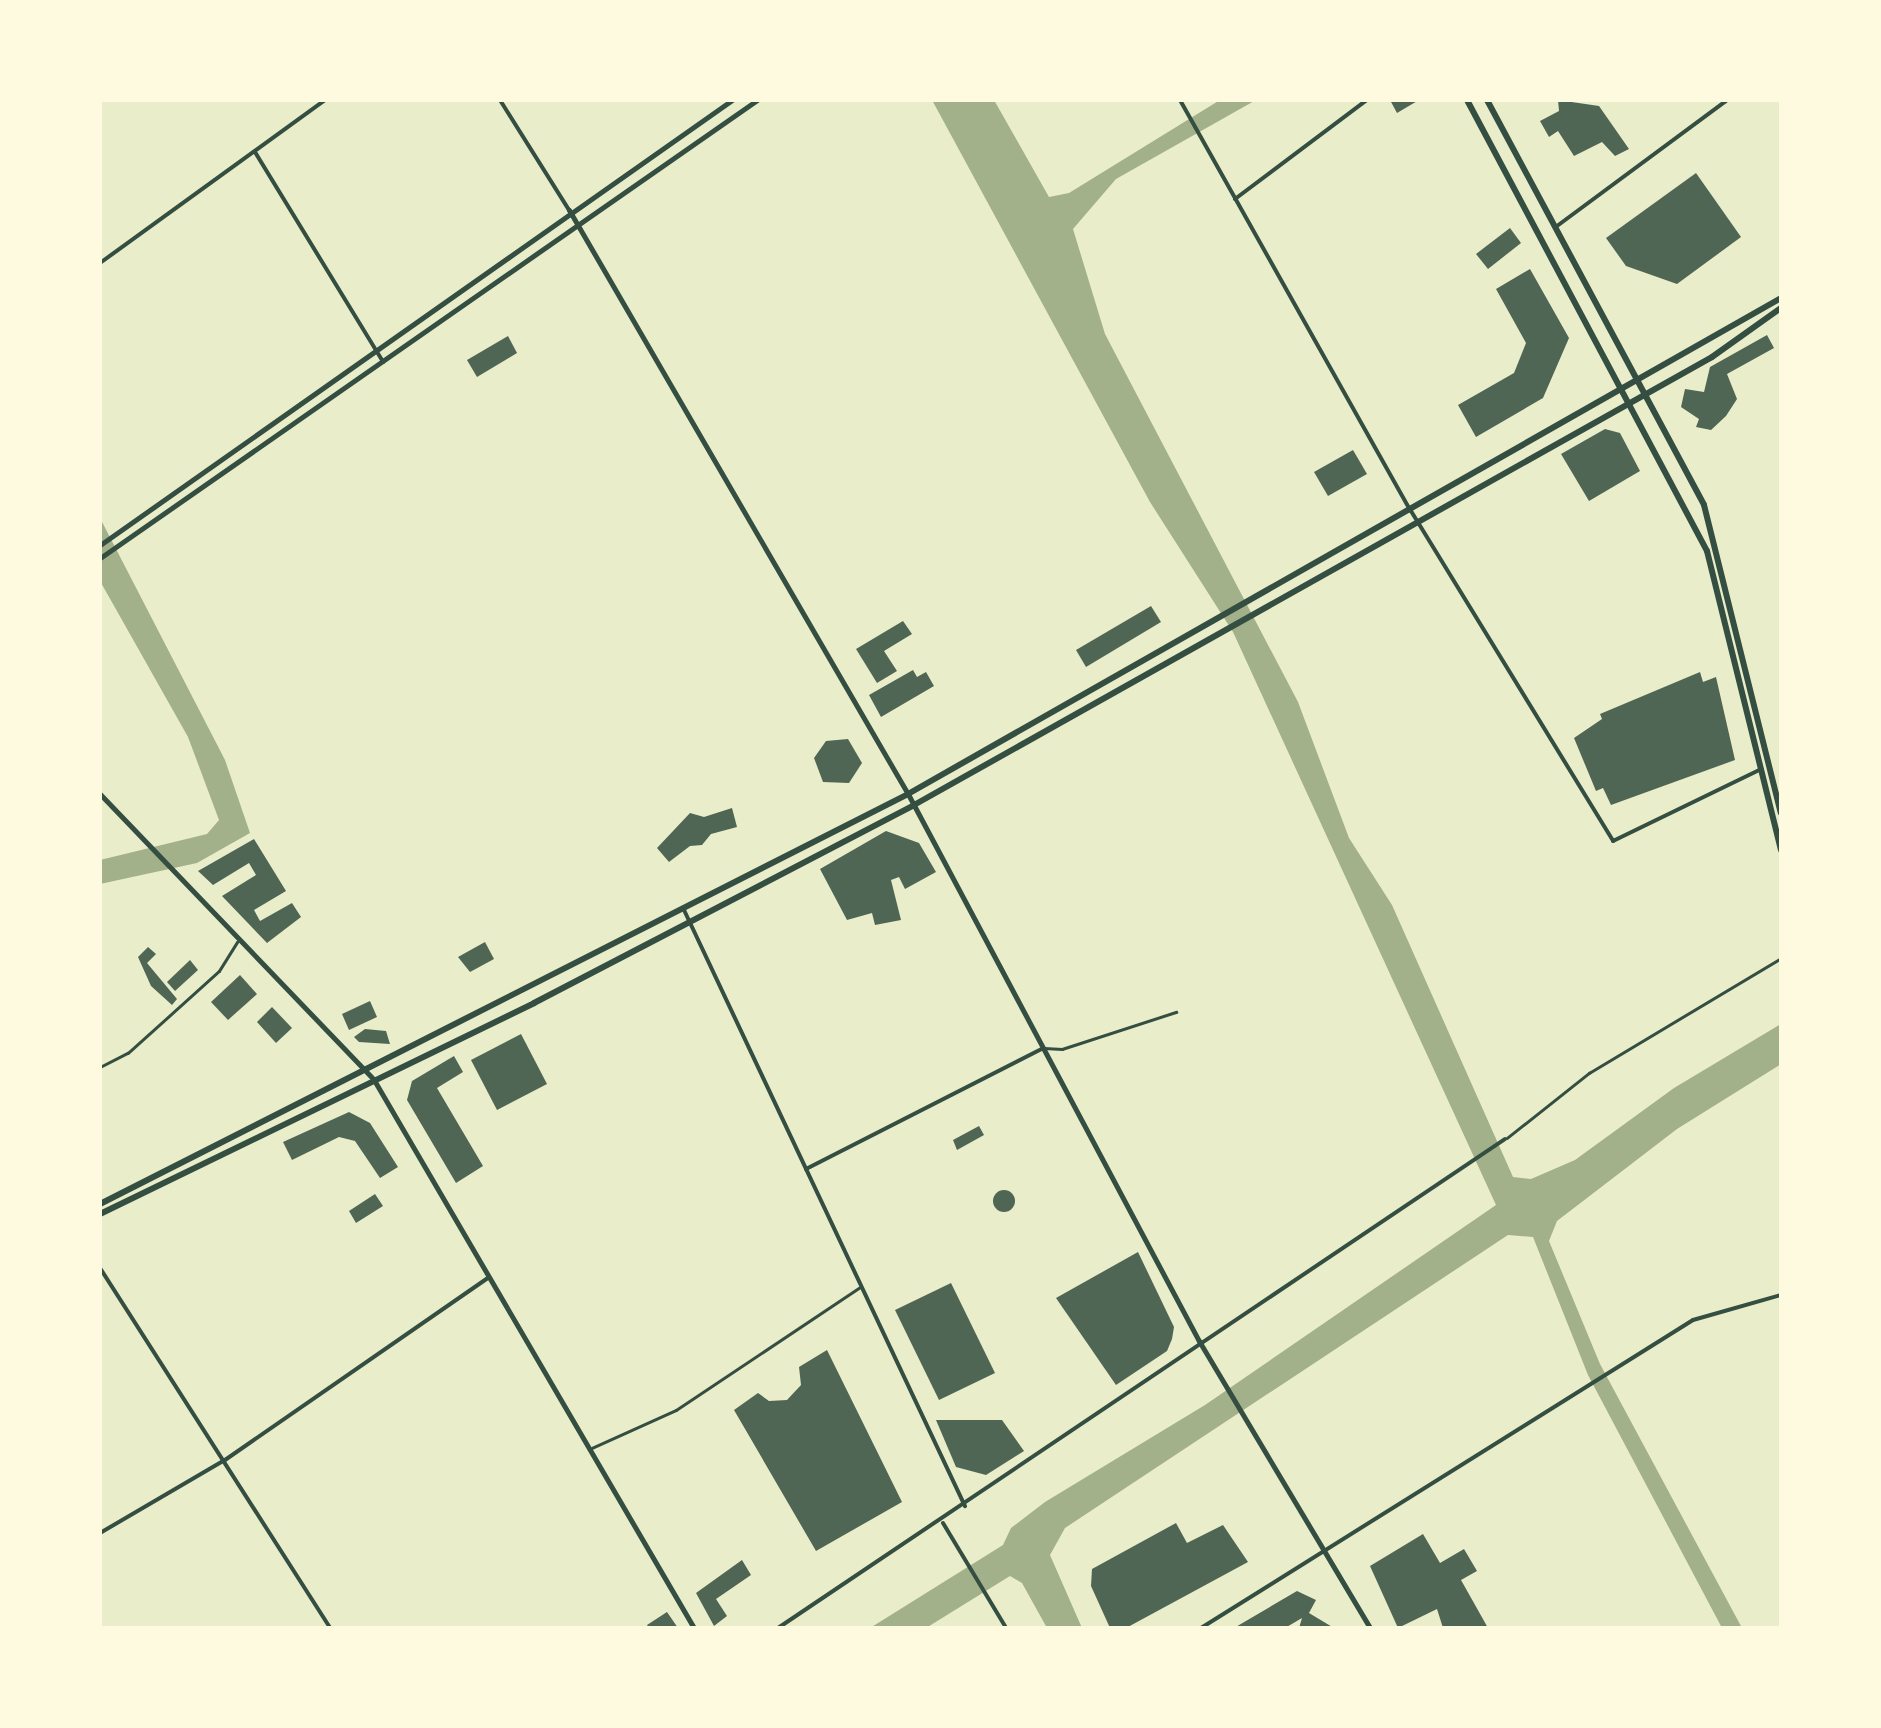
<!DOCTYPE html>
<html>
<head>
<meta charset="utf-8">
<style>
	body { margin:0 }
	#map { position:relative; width:1881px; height:1728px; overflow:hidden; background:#e9edc9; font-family:"Space Grotesk",sans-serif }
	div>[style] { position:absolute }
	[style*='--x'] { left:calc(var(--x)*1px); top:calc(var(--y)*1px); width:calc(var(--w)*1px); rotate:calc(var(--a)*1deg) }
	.water>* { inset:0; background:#a3b18a }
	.building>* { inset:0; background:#4f6655 }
	.round { border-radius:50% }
	.service>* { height:2.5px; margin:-1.25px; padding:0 1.25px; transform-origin:1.25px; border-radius:1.25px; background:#344e41 }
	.minor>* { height:4px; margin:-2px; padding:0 2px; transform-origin:2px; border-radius:2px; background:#344e41 }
	.tertiary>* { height:5px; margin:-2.5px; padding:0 2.5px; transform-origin:2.5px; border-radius:2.5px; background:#344e41 }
	.secondary>* { height:6px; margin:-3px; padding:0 3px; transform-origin:3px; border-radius:3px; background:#344e41 }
	.primary>* { height:6px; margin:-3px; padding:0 3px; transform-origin:3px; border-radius:3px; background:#344e41 }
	span { translate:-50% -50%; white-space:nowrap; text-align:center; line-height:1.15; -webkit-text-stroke:10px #fefae0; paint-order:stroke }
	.frame { position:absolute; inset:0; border:102px solid #fefae0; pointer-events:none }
</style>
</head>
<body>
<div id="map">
	<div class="water">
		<div style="clip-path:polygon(932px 100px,994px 100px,1049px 197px,1069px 193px,1220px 100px,1256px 100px,1116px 179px,1073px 229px,1105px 334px,1298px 702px,1349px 838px,1392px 905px,1513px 1177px,1531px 1179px,1575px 1160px,1674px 1088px,1781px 1024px,1781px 1064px,1677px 1129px,1557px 1221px,1549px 1241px,1600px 1364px,1742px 1628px,1722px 1628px,1588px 1375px,1533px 1237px,1508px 1235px,1065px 1528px,1050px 1555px,1082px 1628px,1047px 1628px,1022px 1583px,1010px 1576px,926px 1628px,870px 1628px,1003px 1545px,1011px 1528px,1045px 1502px,1205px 1405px,1496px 1205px,1233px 632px,1150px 502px)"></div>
		<div style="clip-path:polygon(100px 518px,225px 760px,250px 833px,197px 863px,100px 884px,100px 860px,207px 834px,219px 820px,188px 737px,100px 581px)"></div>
	</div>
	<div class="building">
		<div style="clip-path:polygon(1390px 100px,1419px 100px,1397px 113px)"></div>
		<div style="clip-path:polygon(1558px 100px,1599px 106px,1629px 149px,1615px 156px,1602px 142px,1574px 156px,1558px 131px,1549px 137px,1540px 121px,1559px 111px)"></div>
		<div style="clip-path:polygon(1696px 173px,1741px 237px,1677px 284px,1626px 266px,1606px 238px)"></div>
		<div style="clip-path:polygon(1510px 228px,1521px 243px,1488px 269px,1476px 254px)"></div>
		<div style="clip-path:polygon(1530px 269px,1569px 338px,1543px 398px,1476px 437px,1458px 405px,1514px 373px,1526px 343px,1496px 289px)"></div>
		<div style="clip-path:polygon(1767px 335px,1774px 348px,1727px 374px,1737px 399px,1726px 416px,1711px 430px,1696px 427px,1699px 419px,1681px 407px,1685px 389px,1704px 392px,1710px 367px)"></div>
		<div style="clip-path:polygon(508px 336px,517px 353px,477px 377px,467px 360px)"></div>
		<div style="clip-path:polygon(1605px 429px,1620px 433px,1640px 471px,1589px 501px,1561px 454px)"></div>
		<div style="clip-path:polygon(1353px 450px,1367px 474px,1328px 496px,1314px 472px)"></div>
		<div style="clip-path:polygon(1151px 606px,1161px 622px,1086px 667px,1076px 650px)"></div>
		<div style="clip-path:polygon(903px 621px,912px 634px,884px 651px,897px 671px,877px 683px,856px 649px)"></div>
		<div style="clip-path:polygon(913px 670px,917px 677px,926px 672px,934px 686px,881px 717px,869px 695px)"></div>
		<div style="clip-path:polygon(1700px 672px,1703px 682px,1716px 677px,1735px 760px,1611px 805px,1603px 788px,1596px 791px,1574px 738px,1602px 719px,1600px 714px)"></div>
		<div style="clip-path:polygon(848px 739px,862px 763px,849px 783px,823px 782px,814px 758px,826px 741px)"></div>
		<div style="clip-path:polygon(732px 808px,737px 827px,711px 834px,702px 845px,690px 846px,669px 862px,657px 848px,690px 813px,704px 817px)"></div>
		<div style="clip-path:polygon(886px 831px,919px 843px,936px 872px,905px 889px,899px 877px,891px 880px,901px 920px,875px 925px,872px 913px,847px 920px,820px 869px)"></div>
		<div style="clip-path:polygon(254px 839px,286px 891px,254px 910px,260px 921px,292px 903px,301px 917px,267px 943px,222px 896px,256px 875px,249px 863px,213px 885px,198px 871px)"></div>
		<div style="clip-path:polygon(485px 942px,494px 959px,470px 972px,458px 957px)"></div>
		<div style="clip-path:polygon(148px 947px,156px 954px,147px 963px,177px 999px,172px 1005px,151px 986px,138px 957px)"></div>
		<div style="clip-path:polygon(190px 960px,198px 970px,175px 991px,167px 982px)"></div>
		<div style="clip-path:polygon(240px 975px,257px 994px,228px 1020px,211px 1002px)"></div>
		<div style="clip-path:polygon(370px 1001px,377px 1017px,349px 1030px,342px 1014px)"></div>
		<div style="clip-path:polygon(272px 1007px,292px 1028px,276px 1043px,257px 1022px)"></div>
		<div style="clip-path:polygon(365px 1029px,386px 1031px,390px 1044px,359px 1042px,354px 1037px)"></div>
		<div style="clip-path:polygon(521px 1034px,547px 1084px,497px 1110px,471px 1060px)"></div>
		<div style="clip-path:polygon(454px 1056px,463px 1072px,437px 1088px,483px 1166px,456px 1183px,407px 1100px,412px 1081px)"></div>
		<div style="clip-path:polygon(349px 1112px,370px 1123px,398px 1167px,380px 1178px,355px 1141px,339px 1137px,292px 1160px,283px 1142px)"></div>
		<div style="clip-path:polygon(979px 1126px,984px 1135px,957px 1150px,953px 1140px)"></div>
		<div class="round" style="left:993px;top:1190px;width:22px;height:22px"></div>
		<div style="clip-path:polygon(375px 1194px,383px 1206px,356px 1223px,349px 1211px)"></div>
		<div style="clip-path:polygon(1138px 1252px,1174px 1327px,1172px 1339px,1167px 1351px,1116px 1385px,1056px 1298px)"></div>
		<div style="clip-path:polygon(951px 1283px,995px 1373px,939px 1400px,895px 1310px)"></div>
		<div style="clip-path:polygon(827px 1350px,902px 1502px,816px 1551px,734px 1410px,758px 1393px,769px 1401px,787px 1400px,801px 1385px,799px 1367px)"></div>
		<div style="clip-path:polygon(936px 1420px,1002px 1420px,1024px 1451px,986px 1475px,956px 1467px)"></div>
		<div style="clip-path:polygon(1176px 1523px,1187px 1543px,1223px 1525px,1248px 1562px,1126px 1628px,1110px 1628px,1091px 1586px,1092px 1569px)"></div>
		<div style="clip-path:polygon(1423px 1534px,1440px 1563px,1464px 1549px,1477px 1571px,1461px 1580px,1488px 1628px,1443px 1628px,1437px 1609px,1398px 1628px,1370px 1566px)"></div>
		<div style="clip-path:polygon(742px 1560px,751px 1575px,716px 1599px,727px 1616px,714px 1626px,696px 1593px)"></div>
		<div style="clip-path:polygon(1297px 1591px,1316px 1600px,1309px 1613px,1334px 1628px,1299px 1628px,1302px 1618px,1285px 1628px,1234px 1628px)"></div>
		<div style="clip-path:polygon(667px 1612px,678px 1628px,649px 1628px,647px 1625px)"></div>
	</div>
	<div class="service">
		<div style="--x:1044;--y:1048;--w:18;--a:3"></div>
		<div style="--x:1062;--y:1049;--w:120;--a:-18"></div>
		<div style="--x:100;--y:1067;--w:31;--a:-27"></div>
		<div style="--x:128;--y:1053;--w:122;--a:-42"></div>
		<div style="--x:219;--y:971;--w:34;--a:-58"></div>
		<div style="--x:1507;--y:1138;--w:105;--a:-38.4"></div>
		<div style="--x:1589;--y:1073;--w:224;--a:-30.9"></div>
		<div style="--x:592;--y:1448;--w:92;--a:-24.3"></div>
		<div style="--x:676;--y:1410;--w:220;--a:-33.7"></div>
	</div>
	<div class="minor">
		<div style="--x:500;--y:100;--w:130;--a:57.9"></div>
		<div style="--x:1180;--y:100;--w:471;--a:60.7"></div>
		<div style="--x:1411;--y:511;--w:387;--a:58.5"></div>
		<div style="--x:1613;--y:841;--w:162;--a:-25.9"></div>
		<div style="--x:255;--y:152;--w:246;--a:58.6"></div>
		<div style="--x:1235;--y:199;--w:165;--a:-36.9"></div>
		<div style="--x:1557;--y:226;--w:212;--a:-36.5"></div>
		<div style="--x:100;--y:263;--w:278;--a:-35.9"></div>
		<div style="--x:684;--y:910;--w:659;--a:64.76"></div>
		<div style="--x:806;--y:1169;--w:266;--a:-27"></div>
		<div style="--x:100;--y:1268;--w:427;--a:57.4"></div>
		<div style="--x:943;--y:1523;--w:122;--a:59"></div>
		<div style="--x:100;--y:1533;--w:145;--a:-30.3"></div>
		<div style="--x:225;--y:1460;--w:321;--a:-34.7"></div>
		<div style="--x:778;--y:1628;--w:876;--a:-33.93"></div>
		<div style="--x:1201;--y:1628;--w:580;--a:-32.05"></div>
		<div style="--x:1693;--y:1320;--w:91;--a:-15.9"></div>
	</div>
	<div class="tertiary">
		<div style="--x:569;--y:210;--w:675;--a:59.87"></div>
		<div style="--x:908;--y:794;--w:620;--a:61.99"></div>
		<div style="--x:1199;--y:1341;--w:334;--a:59.2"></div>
		<div style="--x:100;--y:545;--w:773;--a:-35.15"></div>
		<div style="--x:100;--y:558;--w:801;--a:-34.88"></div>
		<div style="--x:100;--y:794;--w:396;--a:46.2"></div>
		<div style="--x:374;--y:1080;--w:635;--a:59.72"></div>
	</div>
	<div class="secondary">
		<div style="--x:100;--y:1204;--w:906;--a:-26.9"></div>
		<div style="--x:908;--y:794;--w:1004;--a:-29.6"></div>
		<div style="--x:100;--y:1214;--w:483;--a:-25.9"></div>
		<div style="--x:534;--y:1003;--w:428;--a:-27.5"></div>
		<div style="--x:914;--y:805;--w:915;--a:-29.31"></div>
		<div style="--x:1712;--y:357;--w:85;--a:-35.4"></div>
	</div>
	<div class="primary">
		<div style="--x:1467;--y:100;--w:511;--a:61.98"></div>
		<div style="--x:1707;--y:551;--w:308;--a:76.1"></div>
		<div style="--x:1487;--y:100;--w:459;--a:61.8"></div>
		<div style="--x:1704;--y:505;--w:317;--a:76"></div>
	</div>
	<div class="frame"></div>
</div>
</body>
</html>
